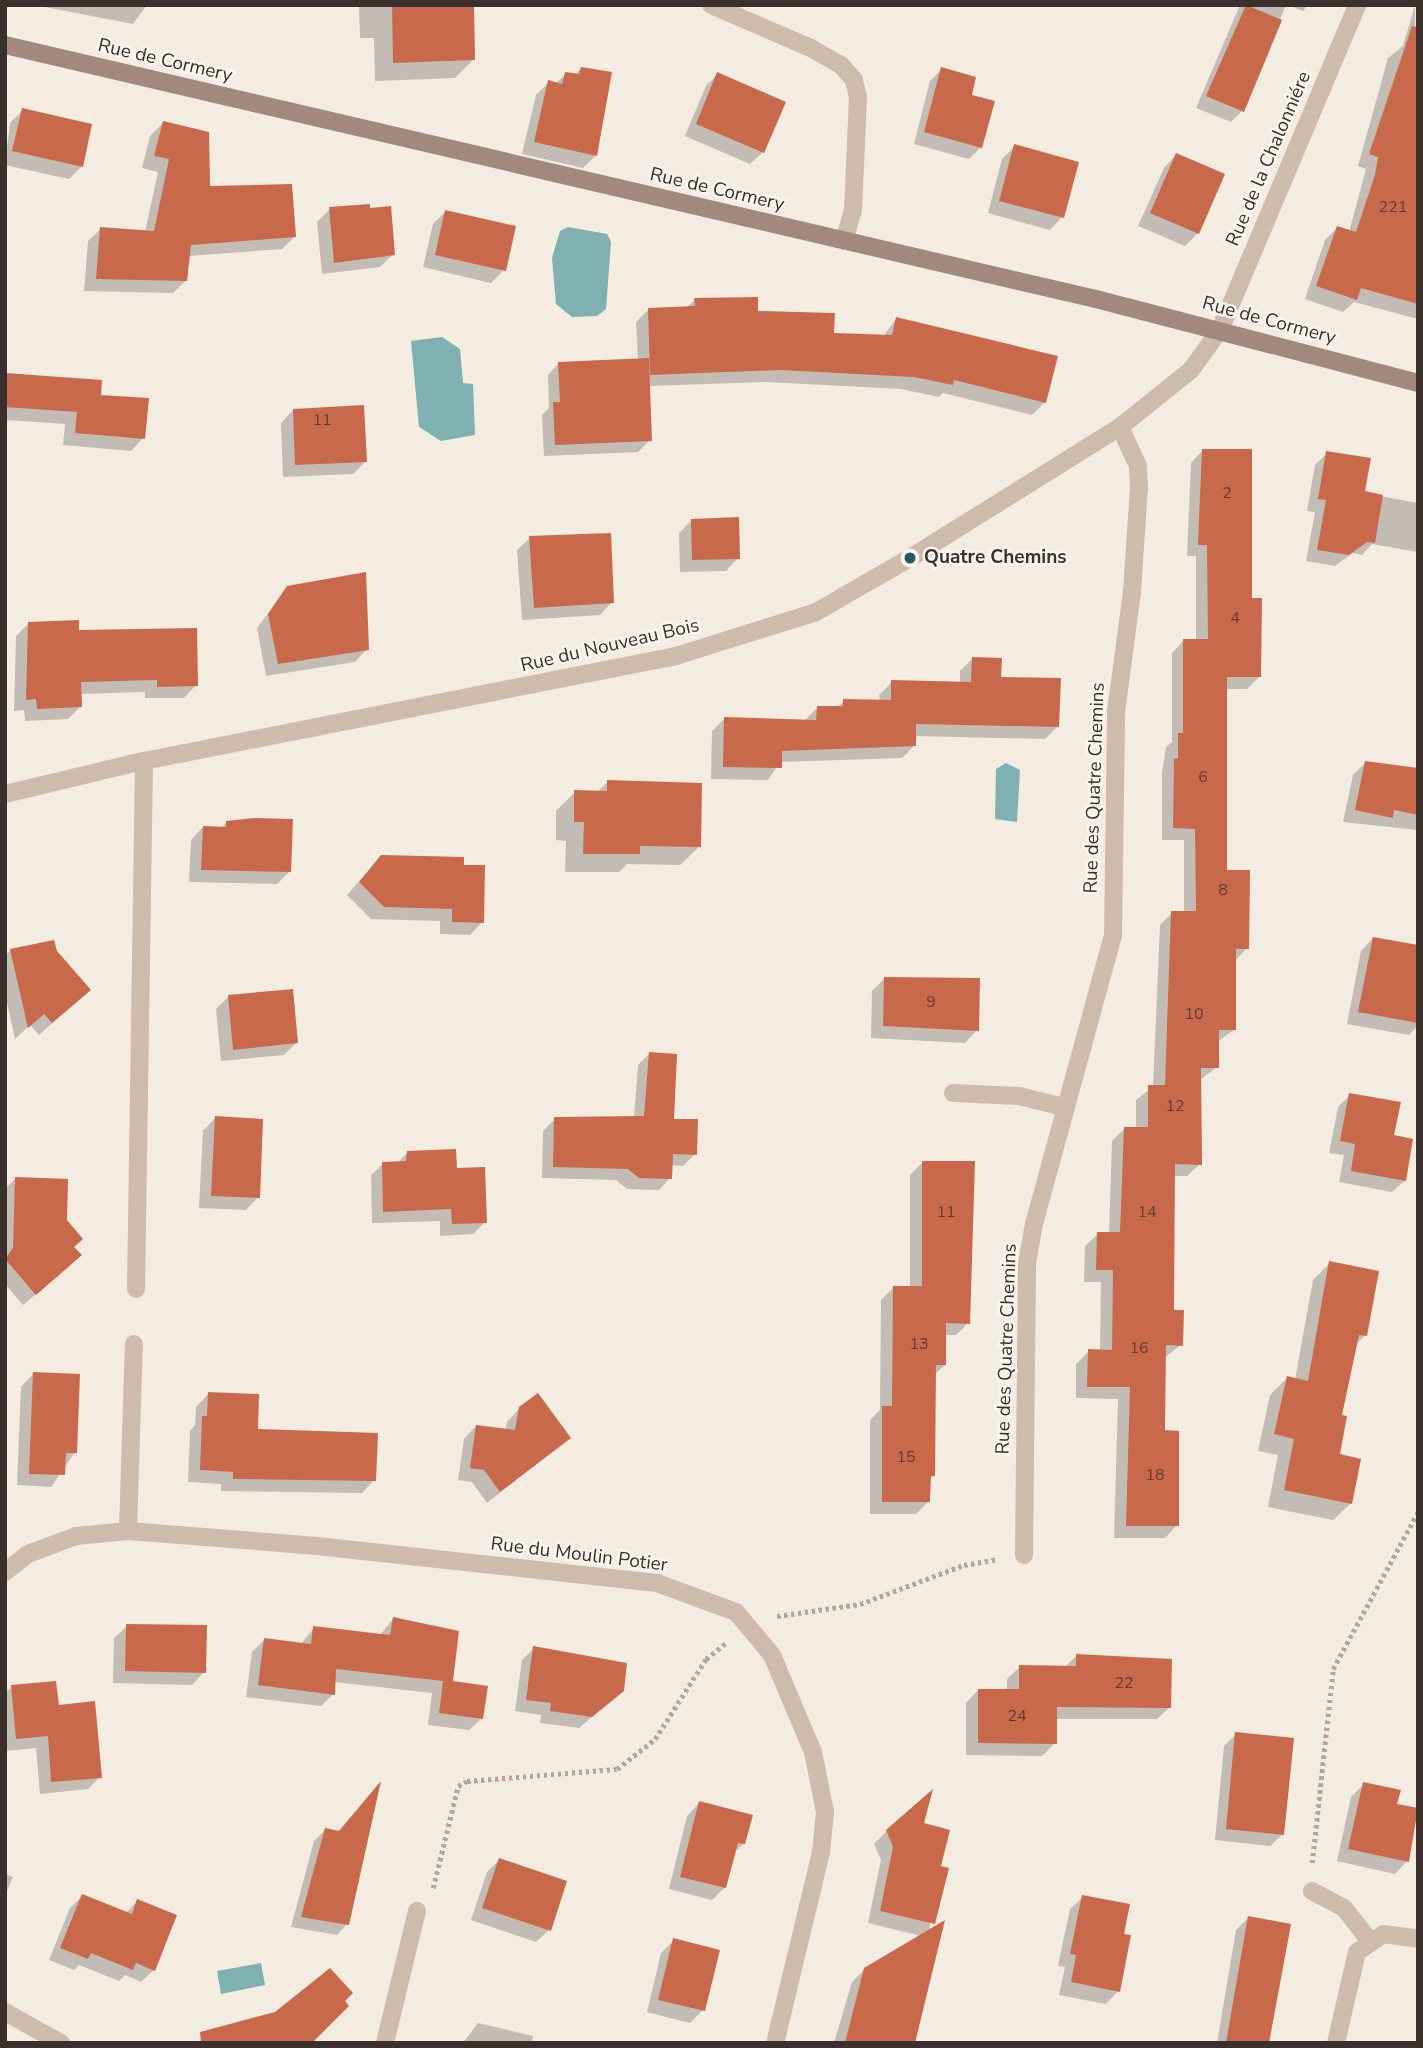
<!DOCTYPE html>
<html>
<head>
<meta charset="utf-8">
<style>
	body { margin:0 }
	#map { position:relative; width:1423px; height:2048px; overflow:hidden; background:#f4ebe1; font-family:"Nunito Sans",sans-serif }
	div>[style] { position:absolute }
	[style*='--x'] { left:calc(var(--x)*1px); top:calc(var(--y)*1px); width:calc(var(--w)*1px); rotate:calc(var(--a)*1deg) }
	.water>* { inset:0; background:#7fb0b2 }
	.shadow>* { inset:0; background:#0003 }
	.building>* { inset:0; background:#c8694b }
	.path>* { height:4.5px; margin-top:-2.25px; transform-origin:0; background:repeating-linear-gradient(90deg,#b9a596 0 3.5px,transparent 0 7px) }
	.street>* { height:18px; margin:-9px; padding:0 9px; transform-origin:9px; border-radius:9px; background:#cdbbac }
	.secondary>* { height:18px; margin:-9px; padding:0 9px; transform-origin:9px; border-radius:9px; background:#a18a7d }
	.dots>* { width:19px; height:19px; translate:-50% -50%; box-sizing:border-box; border:4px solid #fbf5ee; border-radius:50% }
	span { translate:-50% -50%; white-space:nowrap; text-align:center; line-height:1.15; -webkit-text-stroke:5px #fbf5ee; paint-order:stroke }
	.number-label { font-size:16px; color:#5e3e33 }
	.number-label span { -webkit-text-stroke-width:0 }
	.street-label { font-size:19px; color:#3b302b }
	.poi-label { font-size:19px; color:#3b302b; font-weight:700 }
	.left { translate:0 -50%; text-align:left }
	.frame { position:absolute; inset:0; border:7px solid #3b302b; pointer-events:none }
</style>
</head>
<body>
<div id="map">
	<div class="water">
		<div style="clip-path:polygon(568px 227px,607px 234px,611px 242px,606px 309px,597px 316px,572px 317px,556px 304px,552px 258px,560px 231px)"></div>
		<div style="clip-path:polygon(442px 337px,460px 349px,463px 383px,473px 384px,475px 435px,441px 441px,419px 427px,411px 341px)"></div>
		<div style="clip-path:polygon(1006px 763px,1020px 770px,1017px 822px,995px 819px,996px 769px)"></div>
		<div style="clip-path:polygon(261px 1963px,265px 1985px,221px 1994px,217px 1971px)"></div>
	</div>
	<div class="shadow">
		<div style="clip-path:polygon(147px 5px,133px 24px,40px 6px,40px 5px)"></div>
		<div style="clip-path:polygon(359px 5px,472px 5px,474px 59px,455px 78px,375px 81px,374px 38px,360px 38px)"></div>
		<div style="clip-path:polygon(1240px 5px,1286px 5px,1242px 111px,1231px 122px,1196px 108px)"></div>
		<div style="clip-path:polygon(1288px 5px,1308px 5px,1303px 11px)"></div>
		<div style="clip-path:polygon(1415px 5px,1418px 319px,1354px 302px,1343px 312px,1305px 299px,1325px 240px,1337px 228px,1349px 232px,1366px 169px,1358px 166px,1388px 58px,1403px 46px)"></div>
		<div style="clip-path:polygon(581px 68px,595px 156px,583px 168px,522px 154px,536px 95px,549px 82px,555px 84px,566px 74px,575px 75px)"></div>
		<div style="clip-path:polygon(942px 69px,970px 96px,981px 147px,969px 159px,914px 144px,930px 81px)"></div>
		<div style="clip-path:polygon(718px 74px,763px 152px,750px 164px,685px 136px,706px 86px)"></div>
		<div style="clip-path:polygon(23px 110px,81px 167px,69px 179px,5px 165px,10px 123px)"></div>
		<div style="clip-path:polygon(163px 123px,208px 188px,294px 237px,282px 249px,188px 256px,186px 280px,173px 293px,84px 291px,88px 241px,101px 229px,145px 232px,158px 172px,142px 168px,150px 136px)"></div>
		<div style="clip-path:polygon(1015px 146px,1062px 217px,1050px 230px,988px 213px,1002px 159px)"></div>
		<div style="clip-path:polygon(1176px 155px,1198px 233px,1185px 246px,1138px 226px,1164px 168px)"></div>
		<div style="clip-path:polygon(330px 209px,393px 254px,380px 267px,322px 274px,317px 222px)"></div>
		<div style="clip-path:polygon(446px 211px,504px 270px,491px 283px,423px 267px,433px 224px)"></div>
		<div style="clip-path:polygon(695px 300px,832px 335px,883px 337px,896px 319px,1045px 402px,1032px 415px,943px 393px,939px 397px,901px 389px,767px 382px,648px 386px,650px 440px,638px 452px,544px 456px,542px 415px,549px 408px,548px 375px,559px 363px,638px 360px,636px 322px,649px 309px,686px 308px)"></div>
		<div style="clip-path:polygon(5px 373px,100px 382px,99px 396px,143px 438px,131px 451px,63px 445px,65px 424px,6px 420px,5px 424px)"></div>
		<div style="clip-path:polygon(293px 410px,365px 462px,353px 474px,283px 477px,281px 423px)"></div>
		<div style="clip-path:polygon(1203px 450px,1250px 600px,1260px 676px,1247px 689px,1226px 689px,1225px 872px,1247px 948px,1235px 961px,1234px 1030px,1217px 1042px,1217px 1067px,1200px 1080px,1200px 1164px,1187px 1176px,1173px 1176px,1172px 1312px,1181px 1345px,1164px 1358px,1163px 1432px,1177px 1525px,1165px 1538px,1114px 1538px,1118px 1399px,1076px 1398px,1076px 1364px,1089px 1351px,1100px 1351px,1101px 1282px,1084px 1282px,1085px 1246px,1098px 1234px,1109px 1234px,1112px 1141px,1124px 1129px,1136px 1128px,1136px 1100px,1153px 1087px,1160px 925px,1172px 913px,1184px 913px,1184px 840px,1162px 840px,1162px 773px,1166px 747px,1172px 742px,1172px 653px,1184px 640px,1196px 641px,1196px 556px,1187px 556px,1191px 463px)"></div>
		<div style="clip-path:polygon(1327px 453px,1363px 493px,1418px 503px,1418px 552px,1372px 544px,1362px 555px,1353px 553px,1335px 566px,1306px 561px,1315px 512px,1307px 511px,1315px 465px)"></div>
		<div style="clip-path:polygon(692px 520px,738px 558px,726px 571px,680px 572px,679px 533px)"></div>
		<div style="clip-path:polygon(530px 538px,612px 602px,600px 615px,522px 620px,517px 550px)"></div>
		<div style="clip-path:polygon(288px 587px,367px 649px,355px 662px,266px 676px,257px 628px)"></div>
		<div style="clip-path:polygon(28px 624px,77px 631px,196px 685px,184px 698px,145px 698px,145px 692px,80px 694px,81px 706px,68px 719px,25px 721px,24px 710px,14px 711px,16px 636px)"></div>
		<div style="clip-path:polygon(972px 659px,1058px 726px,1045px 739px,915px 736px,914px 746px,902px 758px,780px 762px,768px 780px,711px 779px,712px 731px,724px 719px,805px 720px,817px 708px,837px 708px,844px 701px,880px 701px,879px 695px,892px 682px,960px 683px,960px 671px)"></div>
		<div style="clip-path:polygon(1365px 763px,1418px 770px,1418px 830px,1343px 822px,1353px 775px)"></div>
		<div style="clip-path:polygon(608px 782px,699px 847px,680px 865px,627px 864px,619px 872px,565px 872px,566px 841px,556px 840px,556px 811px,575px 792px,597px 792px)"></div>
		<div style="clip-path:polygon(227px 822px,290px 871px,277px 884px,189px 882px,191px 840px,203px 827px,221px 828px)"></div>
		<div style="clip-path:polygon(462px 866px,482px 922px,470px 935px,440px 934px,440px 921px,371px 919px,347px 895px,369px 870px)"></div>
		<div style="clip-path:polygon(1373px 938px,1418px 947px,1418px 1026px,1409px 1035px,1347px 1024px,1361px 951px)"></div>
		<div style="clip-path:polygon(11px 950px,76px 1002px,39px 1035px,30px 1025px,15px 1039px,5px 993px,5px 956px)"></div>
		<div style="clip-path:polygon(884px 979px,977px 1030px,965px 1043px,871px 1038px,872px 991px)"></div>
		<div style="clip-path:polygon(229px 996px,296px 1043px,284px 1055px,221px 1061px,216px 1009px)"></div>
		<div style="clip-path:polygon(649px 1054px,672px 1120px,695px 1154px,683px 1166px,671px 1165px,670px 1178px,659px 1190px,627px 1189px,616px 1180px,542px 1178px,543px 1131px,555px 1119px,634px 1118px,638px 1065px)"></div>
		<div style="clip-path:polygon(1350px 1095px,1392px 1137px,1405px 1180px,1392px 1192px,1339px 1182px,1344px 1155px,1329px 1153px,1338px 1107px)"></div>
		<div style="clip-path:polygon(215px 1118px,258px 1197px,246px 1210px,199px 1208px,203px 1131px)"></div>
		<div style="clip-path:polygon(407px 1153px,455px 1169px,485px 1222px,473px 1234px,440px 1236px,440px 1221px,372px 1223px,371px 1175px,383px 1164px,397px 1163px)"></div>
		<div style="clip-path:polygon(923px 1162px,968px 1323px,956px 1335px,945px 1335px,945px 1365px,934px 1375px,933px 1476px,929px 1480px,929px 1501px,916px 1514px,870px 1514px,870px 1420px,880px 1410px,881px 1300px,893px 1288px,910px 1288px,910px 1175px)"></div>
		<div style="clip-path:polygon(16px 1178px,66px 1221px,72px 1247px,68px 1267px,23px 1305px,5px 1284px,5px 1189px)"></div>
		<div style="clip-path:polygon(1330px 1263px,1365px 1335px,1355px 1346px,1340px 1416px,1338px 1455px,1350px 1504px,1333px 1520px,1268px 1507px,1278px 1455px,1258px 1451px,1270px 1395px,1287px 1378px,1295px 1380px,1313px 1280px)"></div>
		<div style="clip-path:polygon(33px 1374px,75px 1452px,51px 1487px,17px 1485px,21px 1387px)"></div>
		<div style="clip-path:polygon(208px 1394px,257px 1431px,374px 1480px,362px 1493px,221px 1491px,221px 1484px,188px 1482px,190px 1431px,195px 1425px,196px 1407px)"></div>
		<div style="clip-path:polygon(520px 1408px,569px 1438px,487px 1503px,472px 1482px,458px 1480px,464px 1439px,476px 1426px,505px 1431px,507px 1422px)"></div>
		<div style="clip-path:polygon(393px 1619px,482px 1718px,469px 1730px,428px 1725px,432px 1693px,334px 1682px,333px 1694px,321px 1706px,246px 1697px,252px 1652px,264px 1640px,301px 1644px,314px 1628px,380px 1635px)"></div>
		<div style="clip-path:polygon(127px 1626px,204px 1672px,192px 1685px,113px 1683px,114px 1638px)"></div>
		<div style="clip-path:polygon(534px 1648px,622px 1691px,579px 1728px,540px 1723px,541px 1715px,515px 1711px,522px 1660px)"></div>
		<div style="clip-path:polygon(1077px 1655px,1170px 1707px,1157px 1719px,1055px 1719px,1055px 1743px,1042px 1756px,966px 1755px,966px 1703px,978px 1690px,1007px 1691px,1007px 1679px,1020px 1667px,1065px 1667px)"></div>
		<div style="clip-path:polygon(12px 1687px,100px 1777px,88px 1789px,40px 1794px,36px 1748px,5px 1751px,5px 1693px)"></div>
		<div style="clip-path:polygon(1236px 1734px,1283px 1834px,1270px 1846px,1215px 1840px,1224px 1746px)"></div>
		<div style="clip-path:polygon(1364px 1784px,1395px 1805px,1418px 1810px,1407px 1861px,1395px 1874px,1337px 1861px,1351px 1797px)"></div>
		<div style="clip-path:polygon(699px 1803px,744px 1843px,733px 1854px,725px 1887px,712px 1900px,669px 1889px,687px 1816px)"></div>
		<div style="clip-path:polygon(921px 1825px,939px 1867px,912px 2043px,834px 2043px,852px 1982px,865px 1969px,921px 1936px,868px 1923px,881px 1860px,874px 1844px,887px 1831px)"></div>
		<div style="clip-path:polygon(325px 1830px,347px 1924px,337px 1935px,291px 1927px,314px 1841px)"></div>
		<div style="clip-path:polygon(499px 1860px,549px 1930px,536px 1942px,471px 1920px,487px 1872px)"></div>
		<div style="clip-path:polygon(5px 1874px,13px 1877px,5px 1896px)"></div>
		<div style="clip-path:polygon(82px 1896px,126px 1913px,137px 1901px,154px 1970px,141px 1982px,125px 1975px,119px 1981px,79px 1965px,74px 1970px,49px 1960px,70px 1908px)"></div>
		<div style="clip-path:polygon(1083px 1897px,1122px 1935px,1118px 1991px,1106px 2004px,1059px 1995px,1065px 1967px,1058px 1966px,1070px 1909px)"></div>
		<div style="clip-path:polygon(1248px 1918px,1268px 2040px,1275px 2043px,1217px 2043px,1236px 1930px)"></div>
		<div style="clip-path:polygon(674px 1940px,703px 2010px,690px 2023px,647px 2012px,661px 1953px)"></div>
		<div style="clip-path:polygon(478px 2023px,533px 2036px,532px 2043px,463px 2043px)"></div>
	</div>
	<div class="building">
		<div style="clip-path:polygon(392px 5px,474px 5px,475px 60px,393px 63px)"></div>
		<div style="clip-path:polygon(1246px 5px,1282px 20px,1244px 112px,1206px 96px)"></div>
		<div style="clip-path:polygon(1412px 26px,1418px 27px,1418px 304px,1361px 288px,1357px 300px,1316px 286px,1337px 226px,1356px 232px,1375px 175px,1378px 157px,1369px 154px)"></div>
		<div style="clip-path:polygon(581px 67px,612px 72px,597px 156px,534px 142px,548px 80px,562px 84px,565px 72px,579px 74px)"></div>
		<div style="clip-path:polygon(941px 67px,976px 77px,972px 95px,995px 101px,982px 148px,924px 132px)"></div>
		<div style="clip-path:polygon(717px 72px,786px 102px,764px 153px,696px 124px)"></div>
		<div style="clip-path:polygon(22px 108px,92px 124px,83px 167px,12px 151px)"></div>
		<div style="clip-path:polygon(163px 121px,209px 132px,210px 186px,292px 184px,296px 237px,191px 245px,187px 281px,96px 279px,100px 227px,154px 231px,169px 159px,154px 156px)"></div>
		<div style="clip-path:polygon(1014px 144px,1079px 162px,1064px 218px,999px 201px)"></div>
		<div style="clip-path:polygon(1176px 153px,1225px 174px,1199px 234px,1150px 213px)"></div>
		<div style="clip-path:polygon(370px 204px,370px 208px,391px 206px,395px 255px,334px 263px,329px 207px)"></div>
		<div style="clip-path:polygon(445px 210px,516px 226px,506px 271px,435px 255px)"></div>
		<div style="clip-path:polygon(758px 297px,758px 311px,835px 313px,834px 333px,892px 335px,896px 317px,1058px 356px,1046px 403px,954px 380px,953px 385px,914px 377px,780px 370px,650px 375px,648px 308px,695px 306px,694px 298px)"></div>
		<div style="clip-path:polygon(649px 358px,652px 441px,555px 445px,553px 402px,560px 402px,558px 362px)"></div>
		<div style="clip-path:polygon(5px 373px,102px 380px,101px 395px,149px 398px,145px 439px,75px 433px,77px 412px,5px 407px)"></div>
		<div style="clip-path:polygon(364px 405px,367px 462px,295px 465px,293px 409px)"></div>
		<div style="clip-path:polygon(1202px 449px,1252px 449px,1252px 598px,1262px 598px,1261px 677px,1227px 677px,1227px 870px,1250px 870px,1249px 949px,1236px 949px,1236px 1030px,1219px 1030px,1219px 1068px,1201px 1068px,1202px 1165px,1175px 1164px,1174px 1310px,1184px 1310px,1183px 1346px,1166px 1345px,1165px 1430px,1179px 1431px,1179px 1526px,1126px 1526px,1130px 1387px,1087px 1387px,1088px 1349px,1112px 1350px,1113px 1270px,1096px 1270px,1097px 1232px,1120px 1232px,1124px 1127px,1148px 1127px,1148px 1085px,1165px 1085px,1171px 911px,1196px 911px,1195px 829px,1173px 828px,1174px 759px,1178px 758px,1178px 733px,1183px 733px,1183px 639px,1208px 639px,1207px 545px,1198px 545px)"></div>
		<div style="clip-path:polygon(1326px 451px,1371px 458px,1365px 491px,1383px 495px,1375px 543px,1367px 542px,1349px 555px,1317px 550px,1326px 500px,1318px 499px)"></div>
		<div style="clip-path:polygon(739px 517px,740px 559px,692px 560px,691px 519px)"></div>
		<div style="clip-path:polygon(611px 533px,614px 603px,534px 608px,529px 536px)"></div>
		<div style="clip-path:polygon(366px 572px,369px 650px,278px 664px,268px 614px,287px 586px)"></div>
		<div style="clip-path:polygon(79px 620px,79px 630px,197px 628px,198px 686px,157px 687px,157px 680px,81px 682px,82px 707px,37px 709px,36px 699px,26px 700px,28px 622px)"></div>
		<div style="clip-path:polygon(972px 657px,1002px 658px,1001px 677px,1061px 678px,1059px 727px,916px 724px,916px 746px,782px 751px,782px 768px,723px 767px,724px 717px,816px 720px,817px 706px,843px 706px,843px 699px,891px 700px,891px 680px,971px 682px)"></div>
		<div style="clip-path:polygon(1365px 761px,1418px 768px,1418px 815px,1394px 810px,1393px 818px,1355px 810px)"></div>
		<div style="clip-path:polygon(607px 780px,702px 783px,701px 847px,640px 846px,640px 854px,583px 854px,584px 822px,574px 822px,574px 790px,607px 791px)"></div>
		<div style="clip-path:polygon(254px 818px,293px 819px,291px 872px,201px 870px,203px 826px,226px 827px,226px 821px)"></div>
		<div style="clip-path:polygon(381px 855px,464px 857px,464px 865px,485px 865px,484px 923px,452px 922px,452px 909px,384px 907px,359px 882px)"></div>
		<div style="clip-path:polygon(1373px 937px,1418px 945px,1418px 1023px,1358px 1012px)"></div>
		<div style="clip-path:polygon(54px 940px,57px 951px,91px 990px,52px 1023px,44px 1014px,28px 1028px,10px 949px)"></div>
		<div style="clip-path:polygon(884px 977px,980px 978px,979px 1031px,883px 1026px)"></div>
		<div style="clip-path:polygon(293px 989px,298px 1043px,233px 1050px,228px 995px)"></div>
		<div style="clip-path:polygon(649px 1052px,677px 1054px,674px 1119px,698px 1119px,697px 1155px,673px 1154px,672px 1179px,639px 1178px,628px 1169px,553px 1167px,554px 1117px,644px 1116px)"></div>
		<div style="clip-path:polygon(1349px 1093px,1401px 1102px,1394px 1135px,1413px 1139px,1406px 1181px,1351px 1171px,1355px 1144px,1340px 1141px)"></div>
		<div style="clip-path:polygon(215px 1116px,263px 1119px,260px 1198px,211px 1196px)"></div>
		<div style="clip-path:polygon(456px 1149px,457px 1168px,485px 1167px,487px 1223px,452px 1224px,451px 1209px,383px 1212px,382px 1162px,406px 1161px,407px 1151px)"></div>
		<div style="clip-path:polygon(922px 1161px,975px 1161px,970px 1324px,946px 1323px,946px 1365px,936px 1365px,935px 1476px,931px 1476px,930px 1502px,882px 1502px,882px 1406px,892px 1406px,893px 1286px,922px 1286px)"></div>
		<div style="clip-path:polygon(15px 1177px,68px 1179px,67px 1220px,83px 1239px,74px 1247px,82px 1255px,36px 1295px,5px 1259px,13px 1248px)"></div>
		<div style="clip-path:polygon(1329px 1261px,1379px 1271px,1367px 1336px,1359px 1335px,1342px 1415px,1347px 1416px,1340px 1454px,1361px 1459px,1352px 1504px,1284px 1490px,1294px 1439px,1274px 1434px,1287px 1376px,1308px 1381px)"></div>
		<div style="clip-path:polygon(33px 1372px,80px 1374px,77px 1453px,66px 1453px,65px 1475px,29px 1474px)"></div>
		<div style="clip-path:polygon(208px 1392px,259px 1394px,258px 1429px,378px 1433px,376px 1481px,233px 1479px,233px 1472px,200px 1470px,202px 1416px,207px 1416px)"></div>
		<div style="clip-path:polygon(538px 1393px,571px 1438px,500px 1492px,484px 1470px,470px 1468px,476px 1425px,515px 1430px,519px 1407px)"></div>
		<div style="clip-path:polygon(393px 1617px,459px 1631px,453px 1681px,488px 1686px,483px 1719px,439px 1713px,443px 1681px,336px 1669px,335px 1695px,258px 1685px,264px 1638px,311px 1644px,313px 1626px,390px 1635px)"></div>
		<div style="clip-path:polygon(126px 1624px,207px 1625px,206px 1673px,125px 1671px)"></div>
		<div style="clip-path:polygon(533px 1646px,627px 1663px,624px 1691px,592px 1717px,550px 1711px,551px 1703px,526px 1700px)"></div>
		<div style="clip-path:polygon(1076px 1654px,1172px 1659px,1171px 1708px,1057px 1707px,1057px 1744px,978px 1743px,978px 1689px,1019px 1689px,1019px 1665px,1076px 1666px)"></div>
		<div style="clip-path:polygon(56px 1681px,59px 1705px,95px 1701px,102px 1778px,51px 1782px,48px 1736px,16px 1739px,11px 1685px)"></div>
		<div style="clip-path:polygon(1235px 1732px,1294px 1738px,1284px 1835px,1226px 1829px)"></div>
		<div style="clip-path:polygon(381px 1781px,349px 1925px,301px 1917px,325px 1828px,339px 1831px)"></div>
		<div style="clip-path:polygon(1363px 1782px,1401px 1790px,1397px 1804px,1418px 1808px,1409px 1862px,1348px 1849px)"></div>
		<div style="clip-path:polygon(933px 1789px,924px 1823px,950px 1830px,941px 1866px,949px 1868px,935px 1924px,880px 1911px,893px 1847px,886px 1830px)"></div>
		<div style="clip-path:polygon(699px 1801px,753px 1815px,745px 1844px,738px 1843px,726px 1888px,680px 1877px)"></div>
		<div style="clip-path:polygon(499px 1858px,567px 1881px,551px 1931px,482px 1908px)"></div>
		<div style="clip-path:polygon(82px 1894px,132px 1914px,137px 1899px,177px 1915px,155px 1971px,136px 1963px,133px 1970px,91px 1953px,88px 1959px,60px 1948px)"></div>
		<div style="clip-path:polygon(1082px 1895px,1130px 1904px,1124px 1934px,1131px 1935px,1120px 1992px,1071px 1982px,1076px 1955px,1070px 1954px)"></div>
		<div style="clip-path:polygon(1248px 1916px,1291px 1924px,1269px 2043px,1226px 2043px)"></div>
		<div style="clip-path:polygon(945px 1920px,915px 2043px,845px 2043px,864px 1968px)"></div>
		<div style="clip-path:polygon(673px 1938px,720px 1950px,705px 2011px,658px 2000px)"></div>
		<div style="clip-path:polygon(330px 1968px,353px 1993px,345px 2001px,349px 2006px,312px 2043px,201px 2043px,200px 2032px,275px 2012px)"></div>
	</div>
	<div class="path">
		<div style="--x:777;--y:1616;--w:84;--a:-8.2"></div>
		<div style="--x:860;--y:1604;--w:111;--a:-20.6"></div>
		<div style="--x:964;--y:1565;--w:34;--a:-10"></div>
		<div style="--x:1312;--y:1863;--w:195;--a:-83.8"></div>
		<div style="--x:1333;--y:1669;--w:179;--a:-61.6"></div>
		<div style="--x:433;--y:1888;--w:105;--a:-76.2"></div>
		<div style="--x:458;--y:1786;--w:10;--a:-29"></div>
		<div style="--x:467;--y:1781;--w:150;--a:-4.6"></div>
		<div style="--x:617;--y:1769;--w:48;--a:-38.3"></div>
		<div style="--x:655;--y:1739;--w:95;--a:-57.5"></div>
		<div style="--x:706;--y:1659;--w:26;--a:-39"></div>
	</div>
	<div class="street">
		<div style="--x:711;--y:5;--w:109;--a:23.3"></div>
		<div style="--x:811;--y:48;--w:34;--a:30"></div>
		<div style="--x:841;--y:65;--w:20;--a:49"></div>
		<div style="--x:854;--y:80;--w:17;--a:77"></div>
		<div style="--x:858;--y:97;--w:113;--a:92.5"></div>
		<div style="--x:853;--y:210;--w:32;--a:106"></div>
		<div style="--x:5;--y:794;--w:143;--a:-13.4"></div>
		<div style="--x:144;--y:761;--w:542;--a:-11.16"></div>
		<div style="--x:676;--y:656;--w:147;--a:-17.4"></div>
		<div style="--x:816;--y:612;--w:108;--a:-29.9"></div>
		<div style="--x:910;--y:558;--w:248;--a:-32"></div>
		<div style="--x:1120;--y:427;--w:91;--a:-38.8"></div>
		<div style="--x:1191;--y:370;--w:49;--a:-54.1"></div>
		<div style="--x:1220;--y:330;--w:353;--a:-67.1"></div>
		<div style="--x:953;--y:1093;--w:66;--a:2.6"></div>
		<div style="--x:1019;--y:1096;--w:46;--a:13.7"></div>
		<div style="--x:136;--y:1289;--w:528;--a:-89.13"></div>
		<div style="--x:128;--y:1531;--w:187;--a:-88.2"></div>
		<div style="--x:1024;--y:1555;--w:292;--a:-89.4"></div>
		<div style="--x:1027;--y:1263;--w:40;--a:-80"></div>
		<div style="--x:1034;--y:1224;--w:299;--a:-74.7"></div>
		<div style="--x:1113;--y:936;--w:224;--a:-89.2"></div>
		<div style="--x:1116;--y:712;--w:121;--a:-82.4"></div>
		<div style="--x:1132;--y:592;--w:105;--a:-86.2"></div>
		<div style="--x:1139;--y:487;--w:21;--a:-93"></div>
		<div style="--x:1138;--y:466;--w:43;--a:-114.8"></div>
		<div style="--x:5;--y:1572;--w:29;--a:-38"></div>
		<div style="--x:28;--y:1554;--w:51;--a:-20.6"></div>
		<div style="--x:76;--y:1536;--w:52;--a:-5.5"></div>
		<div style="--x:128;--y:1531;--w:190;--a:4.5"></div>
		<div style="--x:317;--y:1546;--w:342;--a:6.2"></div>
		<div style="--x:657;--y:1583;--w:84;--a:20.2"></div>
		<div style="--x:736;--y:1612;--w:56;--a:50.1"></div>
		<div style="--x:772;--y:1655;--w:105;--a:67.1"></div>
		<div style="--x:813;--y:1752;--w:61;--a:78.7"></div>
		<div style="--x:825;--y:1812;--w:40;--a:95.7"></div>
		<div style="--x:821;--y:1852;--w:196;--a:103.5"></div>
		<div style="--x:1312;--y:1891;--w:36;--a:28"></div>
		<div style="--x:1344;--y:1908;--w:41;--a:52"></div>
		<div style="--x:5;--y:2012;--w:64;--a:29"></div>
		<div style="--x:385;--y:2043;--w:136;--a:-76.4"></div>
		<div style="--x:1336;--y:2043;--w:93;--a:-77"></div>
		<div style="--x:1357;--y:1952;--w:32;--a:-34"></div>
		<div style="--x:1384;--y:1934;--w:34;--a:8"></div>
	</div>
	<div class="secondary">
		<div style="--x:5;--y:45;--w:1120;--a:13.11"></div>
		<div style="--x:1096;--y:299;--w:333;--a:14.6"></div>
	</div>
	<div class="dots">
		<div style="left:910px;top:558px;background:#1f5a5e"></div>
	</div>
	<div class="number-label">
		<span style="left:1393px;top:207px">221</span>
		<span style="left:322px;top:420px">11</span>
		<span style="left:1227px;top:493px">2</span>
		<span style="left:1235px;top:618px">4</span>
		<span style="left:1203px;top:777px">6</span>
		<span style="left:1223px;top:890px">8</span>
		<span style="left:931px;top:1002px">9</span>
		<span style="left:1194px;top:1014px">10</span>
		<span style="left:1175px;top:1106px">12</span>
		<span style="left:946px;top:1212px">11</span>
		<span style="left:1147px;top:1212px">14</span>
		<span style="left:919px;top:1344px">13</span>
		<span style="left:1139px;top:1348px">16</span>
		<span style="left:906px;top:1457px">15</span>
		<span style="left:1155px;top:1475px">18</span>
		<span style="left:1124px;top:1683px">22</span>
		<span style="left:1017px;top:1716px">24</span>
	</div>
	<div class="street-label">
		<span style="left:165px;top:61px;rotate:13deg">Rue de Cormery</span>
		<span style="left:1269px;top:159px;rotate:-67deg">Rue de la Chalonniére</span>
		<span style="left:717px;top:190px;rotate:13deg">Rue de Cormery</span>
		<span style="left:1269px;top:321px;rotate:15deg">Rue de Cormery</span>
		<span style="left:610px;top:646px;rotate:-13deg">Rue du Nouveau Bois</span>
		<span style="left:1095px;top:788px;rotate:-88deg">Rue des Quatre Chemins</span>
		<span style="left:1007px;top:1349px;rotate:-88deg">Rue des Quatre Chemins</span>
		<span style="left:579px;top:1555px;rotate:7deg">Rue du Moulin Potier</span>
	</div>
	<div class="poi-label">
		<span class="left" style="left:924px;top:558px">Quatre Chemins</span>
	</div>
	<div class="frame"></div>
</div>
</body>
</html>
